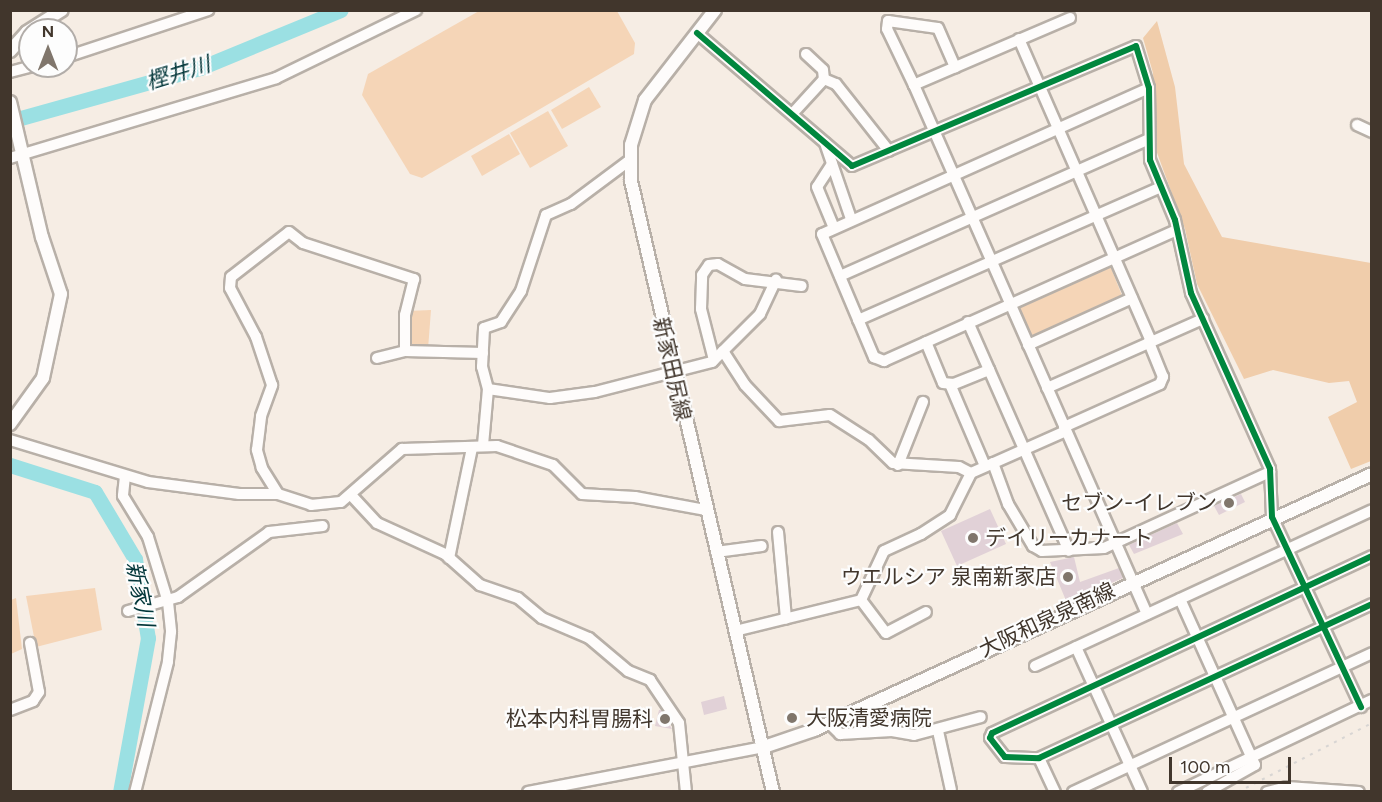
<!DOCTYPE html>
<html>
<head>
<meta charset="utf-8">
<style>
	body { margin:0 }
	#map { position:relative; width:1382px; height:802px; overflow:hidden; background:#f6ede4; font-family:Figtree,"Noto Sans JP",sans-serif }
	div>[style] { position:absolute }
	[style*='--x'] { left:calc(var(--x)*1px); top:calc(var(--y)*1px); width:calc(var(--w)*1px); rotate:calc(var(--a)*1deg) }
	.green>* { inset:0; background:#f5d5b7 }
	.forest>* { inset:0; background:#f0cdab }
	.river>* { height:15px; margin:-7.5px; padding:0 7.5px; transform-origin:7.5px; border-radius:7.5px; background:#9be0e3 }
	.building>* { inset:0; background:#e1d1d7 }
	.roads { filter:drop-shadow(2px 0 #b8b0a8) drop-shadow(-2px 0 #b8b0a8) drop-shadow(0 2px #b8b0a8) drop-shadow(0 -2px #b8b0a8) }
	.minor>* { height:10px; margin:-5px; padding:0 5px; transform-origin:5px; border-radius:5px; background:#fefcfb }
	.major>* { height:12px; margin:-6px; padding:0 6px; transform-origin:6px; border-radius:6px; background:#fefcfb }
	.rail>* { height:2px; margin-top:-1px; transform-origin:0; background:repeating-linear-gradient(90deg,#d8d5d3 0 3px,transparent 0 9px) }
	.cycleway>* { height:6px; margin:-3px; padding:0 3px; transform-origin:3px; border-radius:3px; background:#00873e }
	.dots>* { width:16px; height:16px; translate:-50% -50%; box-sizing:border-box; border:3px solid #fdfdfd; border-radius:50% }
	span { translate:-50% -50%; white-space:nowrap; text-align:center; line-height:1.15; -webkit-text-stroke:4.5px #fdfdfd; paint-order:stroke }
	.street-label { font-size:21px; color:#41362c }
	.poi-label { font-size:21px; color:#41362c }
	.right { translate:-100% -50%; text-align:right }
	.left { translate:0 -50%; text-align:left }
	.water-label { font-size:22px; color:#03373a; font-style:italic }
	.frame { position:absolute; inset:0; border:12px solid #41362c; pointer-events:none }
	.north { position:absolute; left:18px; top:18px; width:60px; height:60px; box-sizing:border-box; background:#fdfdfd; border:2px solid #b2ada9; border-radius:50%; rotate:0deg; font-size:16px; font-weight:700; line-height:24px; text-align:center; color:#41362c }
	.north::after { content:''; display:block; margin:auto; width:21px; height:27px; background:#80766c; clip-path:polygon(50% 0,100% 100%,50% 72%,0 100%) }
	.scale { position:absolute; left:1169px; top:757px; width:122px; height:27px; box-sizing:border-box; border:3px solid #41362c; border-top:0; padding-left:8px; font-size:18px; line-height:21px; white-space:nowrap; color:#41362c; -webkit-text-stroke:4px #fdfdfd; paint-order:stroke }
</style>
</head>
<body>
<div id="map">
	<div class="green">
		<div style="clip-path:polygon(479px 11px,617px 11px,635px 43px,634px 54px,422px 178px,410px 174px,362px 95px,368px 74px)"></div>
		<div style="clip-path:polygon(589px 87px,601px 107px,562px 129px,551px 110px)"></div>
		<div style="clip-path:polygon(548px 111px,568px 146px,530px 168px,510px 133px)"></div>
		<div style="clip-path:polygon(509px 134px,520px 154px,482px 176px,471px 156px)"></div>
		<div style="clip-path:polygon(1109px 263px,1123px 298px,1030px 342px,1014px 305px)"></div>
		<div style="clip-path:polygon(431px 310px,428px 349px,407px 347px,408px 311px)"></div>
		<div style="clip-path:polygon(95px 588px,102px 630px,36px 647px,26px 596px)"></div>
		<div style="clip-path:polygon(16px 598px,22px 649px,11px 654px,11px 600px)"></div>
	</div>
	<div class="forest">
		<div style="clip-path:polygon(1157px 21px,1175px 87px,1184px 164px,1222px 237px,1371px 263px,1371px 461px,1351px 469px,1328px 417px,1357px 402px,1349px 381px,1329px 383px,1273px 370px,1244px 379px,1197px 284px,1185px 229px,1156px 150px,1153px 73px,1143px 38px)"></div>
	</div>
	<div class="river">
		<div style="--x:10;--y:121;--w:197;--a:-15.6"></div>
		<div style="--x:200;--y:68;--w:152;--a:-22.4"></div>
		<div style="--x:10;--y:465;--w:89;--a:17.6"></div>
		<div style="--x:95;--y:492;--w:78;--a:59.2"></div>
		<div style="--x:135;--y:559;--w:80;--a:80.7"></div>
		<div style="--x:148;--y:638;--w:157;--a:100.3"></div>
	</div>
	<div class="building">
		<div style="clip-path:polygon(1241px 494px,1245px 502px,1219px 515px,1214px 506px)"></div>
		<div style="clip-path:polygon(990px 509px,1006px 544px,957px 566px,941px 531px)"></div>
		<div style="clip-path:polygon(1177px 523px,1183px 534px,1134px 554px,1129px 545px)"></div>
		<div style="clip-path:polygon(1074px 557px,1080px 582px,1119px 568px,1123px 578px,1086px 594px,1085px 590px,1067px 603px,1050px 562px)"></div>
		<div style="clip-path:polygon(724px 696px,727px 709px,704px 715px,701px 702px)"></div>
		<div style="clip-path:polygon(659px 710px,661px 710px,672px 729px,655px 726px)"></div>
	</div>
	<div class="roads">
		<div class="minor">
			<div style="--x:1070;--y:18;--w:170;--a:156.8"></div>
			<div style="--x:914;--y:85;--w:578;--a:66.23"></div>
			<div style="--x:697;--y:33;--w:204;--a:40.6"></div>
			<div style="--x:852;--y:166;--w:308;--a:-22.9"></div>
			<div style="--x:1136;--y:46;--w:44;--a:72.8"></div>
			<div style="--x:1149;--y:88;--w:72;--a:89.2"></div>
			<div style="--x:1150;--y:160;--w:65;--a:67.4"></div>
			<div style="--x:1175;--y:220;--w:75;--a:77.6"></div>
			<div style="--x:1191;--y:293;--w:193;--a:65.8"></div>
			<div style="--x:1270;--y:469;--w:48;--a:87.6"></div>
			<div style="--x:1272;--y:517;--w:210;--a:64.9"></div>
			<div style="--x:1019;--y:39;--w:330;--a:66.4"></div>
			<div style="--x:806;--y:54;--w:23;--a:43"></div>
			<div style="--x:823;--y:70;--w:9;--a:84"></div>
			<div style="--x:66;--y:57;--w:150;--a:-18.3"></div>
			<div style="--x:10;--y:72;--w:23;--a:-15"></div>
			<div style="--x:914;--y:85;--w:62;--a:-115.7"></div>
			<div style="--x:887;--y:29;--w:8;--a:-83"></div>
			<div style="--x:888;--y:21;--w:50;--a:8"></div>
			<div style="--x:938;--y:28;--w:43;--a:66.4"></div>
			<div style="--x:1149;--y:88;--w:358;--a:155.9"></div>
			<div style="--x:822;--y:234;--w:134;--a:67.1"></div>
			<div style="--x:874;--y:357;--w:11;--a:22"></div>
			<div style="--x:884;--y:361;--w:321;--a:-24.1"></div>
			<div style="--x:793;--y:113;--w:46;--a:-47.6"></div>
			<div style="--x:824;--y:79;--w:13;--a:23"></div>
			<div style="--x:836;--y:84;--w:85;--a:51.7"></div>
			<div style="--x:1357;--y:125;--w:17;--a:25"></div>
			<div style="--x:825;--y:143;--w:80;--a:71.1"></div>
			<div style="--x:10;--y:158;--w:278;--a:-16.7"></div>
			<div style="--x:276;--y:78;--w:156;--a:-25.9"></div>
			<div style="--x:832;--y:164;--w:27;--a:123"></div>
			<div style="--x:817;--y:187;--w:44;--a:67.5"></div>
			<div style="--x:840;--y:276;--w:336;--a:-23.9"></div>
			<div style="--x:858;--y:320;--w:331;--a:-23.7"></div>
			<div style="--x:968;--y:322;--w:250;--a:66.2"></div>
			<div style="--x:926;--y:342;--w:44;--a:67.5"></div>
			<div style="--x:943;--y:383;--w:11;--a:5"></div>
			<div style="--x:954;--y:384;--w:38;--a:-22"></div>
			<div style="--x:1028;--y:345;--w:114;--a:-24.3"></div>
			<div style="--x:723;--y:351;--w:40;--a:57.1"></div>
			<div style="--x:745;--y:385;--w:50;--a:46.6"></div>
			<div style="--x:779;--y:421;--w:51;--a:-6.7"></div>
			<div style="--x:830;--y:415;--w:46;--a:32.7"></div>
			<div style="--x:869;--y:440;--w:33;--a:44"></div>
			<div style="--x:893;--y:463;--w:66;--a:3.5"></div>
			<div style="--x:959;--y:467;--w:13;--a:27"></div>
			<div style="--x:377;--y:358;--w:29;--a:-14"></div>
			<div style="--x:405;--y:351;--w:78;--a:1.5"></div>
			<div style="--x:714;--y:360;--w:53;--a:-104.3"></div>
			<div style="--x:701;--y:309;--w:34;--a:-88"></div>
			<div style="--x:702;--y:275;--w:12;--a:-55"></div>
			<div style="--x:709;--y:265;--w:9;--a:-6"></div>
			<div style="--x:718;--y:264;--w:31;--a:29"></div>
			<div style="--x:745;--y:279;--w:57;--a:7"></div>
			<div style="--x:950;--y:384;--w:89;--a:66.9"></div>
			<div style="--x:1047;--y:388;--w:171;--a:-23.9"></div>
			<div style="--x:488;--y:389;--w:63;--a:8.3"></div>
			<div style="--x:550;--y:398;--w:45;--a:-7.6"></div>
			<div style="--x:595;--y:392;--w:121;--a:-14.4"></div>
			<div style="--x:712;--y:362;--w:68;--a:-45"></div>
			<div style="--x:760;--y:314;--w:38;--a:-65"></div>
			<div style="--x:1064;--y:427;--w:105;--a:-24.1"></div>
			<div style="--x:1160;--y:384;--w:8;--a:-67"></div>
			<div style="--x:1163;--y:377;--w:38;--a:-112"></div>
			<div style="--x:10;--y:440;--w:144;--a:16.9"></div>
			<div style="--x:148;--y:482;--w:92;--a:7.5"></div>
			<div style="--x:239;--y:494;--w:39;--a:0"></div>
			<div style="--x:278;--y:494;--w:35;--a:18"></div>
			<div style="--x:311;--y:505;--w:30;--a:-6"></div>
			<div style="--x:341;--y:502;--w:81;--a:-41"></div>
			<div style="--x:402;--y:449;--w:95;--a:-1.8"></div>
			<div style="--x:497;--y:446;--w:59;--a:18.7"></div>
			<div style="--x:553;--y:465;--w:41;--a:45"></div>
			<div style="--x:582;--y:494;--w:53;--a:3.2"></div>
			<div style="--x:635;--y:497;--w:71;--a:10.5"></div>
			<div style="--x:483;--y:445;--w:56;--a:-84.9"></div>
			<div style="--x:488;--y:389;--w:23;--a:-105"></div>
			<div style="--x:482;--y:367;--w:39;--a:-87"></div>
			<div style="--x:484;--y:328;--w:18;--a:-19"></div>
			<div style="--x:501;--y:322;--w:37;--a:-57"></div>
			<div style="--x:521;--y:291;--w:80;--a:-71.8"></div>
			<div style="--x:546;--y:215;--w:27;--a:-24"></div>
			<div style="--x:571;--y:204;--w:74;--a:-36.7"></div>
			<div style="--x:993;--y:463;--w:44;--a:69.9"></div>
			<div style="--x:1008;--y:504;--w:49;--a:59.2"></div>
			<div style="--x:1033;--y:546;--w:10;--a:29"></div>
			<div style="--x:1042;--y:551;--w:62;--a:-2.8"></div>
			<div style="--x:1104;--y:548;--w:183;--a:-24.6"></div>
			<div style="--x:898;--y:465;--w:68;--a:-68.4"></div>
			<div style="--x:125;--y:476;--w:20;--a:96"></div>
			<div style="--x:123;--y:496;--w:48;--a:58.6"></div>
			<div style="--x:148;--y:537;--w:68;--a:72.9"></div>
			<div style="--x:168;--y:602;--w:30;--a:84"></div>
			<div style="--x:171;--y:632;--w:30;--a:96"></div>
			<div style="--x:168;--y:662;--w:134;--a:104.2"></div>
			<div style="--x:278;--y:494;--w:31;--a:-122"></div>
			<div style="--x:262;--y:468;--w:19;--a:-106"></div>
			<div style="--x:257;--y:450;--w:34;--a:-83"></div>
			<div style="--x:261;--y:416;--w:33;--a:-70"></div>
			<div style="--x:272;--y:385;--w:51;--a:-108.4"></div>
			<div style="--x:256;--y:337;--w:55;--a:-118"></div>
			<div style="--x:230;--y:288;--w:11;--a:-85"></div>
			<div style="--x:231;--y:277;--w:73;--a:-37.8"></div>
			<div style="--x:289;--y:232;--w:18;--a:38"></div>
			<div style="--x:303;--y:243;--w:117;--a:18"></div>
			<div style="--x:414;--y:279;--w:37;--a:104"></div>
			<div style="--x:405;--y:315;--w:36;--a:90"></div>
			<div style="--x:351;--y:495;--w:38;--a:47"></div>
			<div style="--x:377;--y:523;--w:75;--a:24.5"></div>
			<div style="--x:445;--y:554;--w:47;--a:41.5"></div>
			<div style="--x:480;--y:585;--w:40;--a:18.9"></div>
			<div style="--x:518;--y:598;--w:31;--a:40"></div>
			<div style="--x:542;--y:618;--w:51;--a:23.1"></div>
			<div style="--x:589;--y:638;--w:51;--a:40.2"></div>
			<div style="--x:628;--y:671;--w:24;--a:22"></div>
			<div style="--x:650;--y:680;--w:52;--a:56"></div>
			<div style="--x:679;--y:723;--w:69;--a:84.2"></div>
			<div style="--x:778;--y:532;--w:87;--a:84.7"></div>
			<div style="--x:716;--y:552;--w:46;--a:-7.4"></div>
			<div style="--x:1372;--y:556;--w:419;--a:155"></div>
			<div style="--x:992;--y:733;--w:5;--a:112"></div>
			<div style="--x:990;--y:738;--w:24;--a:52"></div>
			<div style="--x:1005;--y:757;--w:34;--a:2"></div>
			<div style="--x:1039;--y:758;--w:367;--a:-24.8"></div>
			<div style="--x:449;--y:558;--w:112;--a:-78.2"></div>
			<div style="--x:1180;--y:599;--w:182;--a:65.7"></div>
			<div style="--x:1255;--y:765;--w:55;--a:150.6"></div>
			<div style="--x:861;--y:600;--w:41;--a:52.9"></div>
			<div style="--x:886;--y:633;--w:45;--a:-27.7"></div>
			<div style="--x:128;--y:611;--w:52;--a:-15.6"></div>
			<div style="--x:178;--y:597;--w:112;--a:-35.5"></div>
			<div style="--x:269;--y:532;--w:54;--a:-6.3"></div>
			<div style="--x:735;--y:631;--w:130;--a:-13.8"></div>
			<div style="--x:861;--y:600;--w:54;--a:-64.9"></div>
			<div style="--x:884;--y:551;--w:41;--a:-24.7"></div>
			<div style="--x:921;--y:534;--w:35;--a:-33"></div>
			<div style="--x:950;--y:515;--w:47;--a:-63.4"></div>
			<div style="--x:971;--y:473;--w:104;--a:-23.9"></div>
			<div style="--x:1076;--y:647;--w:159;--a:65.5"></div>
			<div style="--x:1035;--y:666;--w:371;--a:-24.8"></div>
			<div style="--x:10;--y:710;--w:25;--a:-21"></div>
			<div style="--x:33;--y:701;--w:11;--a:-56"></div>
			<div style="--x:39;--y:692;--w:50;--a:-100.4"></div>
			<div style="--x:829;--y:723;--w:16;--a:45"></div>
			<div style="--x:840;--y:734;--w:52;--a:-3.3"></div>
			<div style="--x:892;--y:731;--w:22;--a:10"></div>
			<div style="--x:914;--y:735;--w:69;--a:-15"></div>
			<div style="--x:938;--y:731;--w:60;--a:77.6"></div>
			<div style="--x:1039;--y:758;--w:38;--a:65"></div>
			<div style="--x:528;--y:792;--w:240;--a:-10.8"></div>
			<div style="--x:1073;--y:792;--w:330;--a:-24.9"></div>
			<div style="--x:1178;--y:792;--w:215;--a:-25.4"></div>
			<div style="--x:1267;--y:792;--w:21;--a:-14"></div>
			<div style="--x:1287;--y:787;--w:72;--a:4"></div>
		</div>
		<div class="major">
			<div style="--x:715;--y:10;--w:114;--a:127.9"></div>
			<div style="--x:645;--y:100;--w:47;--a:107.3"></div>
			<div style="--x:631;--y:145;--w:36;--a:90"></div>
			<div style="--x:631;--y:181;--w:627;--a:76.92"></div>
			<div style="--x:10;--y:51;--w:25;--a:-48"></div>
			<div style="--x:27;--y:32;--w:41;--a:-32.2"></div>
			<div style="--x:10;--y:102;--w:139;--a:76.7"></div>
			<div style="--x:42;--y:237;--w:60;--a:71.6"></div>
			<div style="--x:61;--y:294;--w:86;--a:102.1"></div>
			<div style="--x:43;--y:378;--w:57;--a:125.7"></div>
			<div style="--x:764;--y:747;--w:53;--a:-18.8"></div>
			<div style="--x:814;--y:730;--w:614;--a:-24.64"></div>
		</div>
	</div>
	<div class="rail">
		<div style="--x:1238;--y:792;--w:151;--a:-27.2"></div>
	</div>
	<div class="cycleway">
		<div style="--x:697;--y:33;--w:204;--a:40.6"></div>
		<div style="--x:852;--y:166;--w:308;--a:-22.9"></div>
		<div style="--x:1136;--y:46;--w:44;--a:72.8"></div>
		<div style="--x:1149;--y:88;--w:72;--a:89.2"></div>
		<div style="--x:1150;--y:160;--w:65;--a:67.4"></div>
		<div style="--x:1175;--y:220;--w:75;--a:77.6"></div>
		<div style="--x:1191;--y:293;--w:193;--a:65.8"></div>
		<div style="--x:1270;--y:469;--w:48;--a:87.6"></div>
		<div style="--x:1272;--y:517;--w:210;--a:64.9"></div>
		<div style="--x:1372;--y:556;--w:419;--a:155"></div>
		<div style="--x:992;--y:733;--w:5;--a:112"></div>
		<div style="--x:990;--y:738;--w:24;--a:52"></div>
		<div style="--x:1005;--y:757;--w:34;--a:2"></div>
		<div style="--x:1039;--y:758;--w:367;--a:-24.8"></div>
	</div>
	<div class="dots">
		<div style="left:1229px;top:503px;background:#80766c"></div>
		<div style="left:973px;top:538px;background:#80766c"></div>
		<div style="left:1068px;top:577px;background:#80766c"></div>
		<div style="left:792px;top:718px;background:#80766c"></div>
		<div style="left:665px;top:719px;background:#80766c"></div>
	</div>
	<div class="street-label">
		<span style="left:672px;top:369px;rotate:77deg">新家田尻線</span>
		<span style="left:1047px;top:620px;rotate:-25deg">大阪和泉泉南線</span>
	</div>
	<div class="poi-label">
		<span class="right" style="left:1217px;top:503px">セブン-イレブン</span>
		<span class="left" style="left:985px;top:538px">デイリーカナート</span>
		<span class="right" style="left:1056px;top:577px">ウエルシア 泉南新家店</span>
		<span class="left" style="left:806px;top:718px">大阪清愛病院</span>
		<span class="right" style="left:653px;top:719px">松本内科胃腸科</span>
	</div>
	<div class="water-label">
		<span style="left:178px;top:73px;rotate:-17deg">樫井川</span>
		<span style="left:140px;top:594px;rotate:79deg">新家川</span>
	</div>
	<div class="frame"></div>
	<div class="north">N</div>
	<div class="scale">100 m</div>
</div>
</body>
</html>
